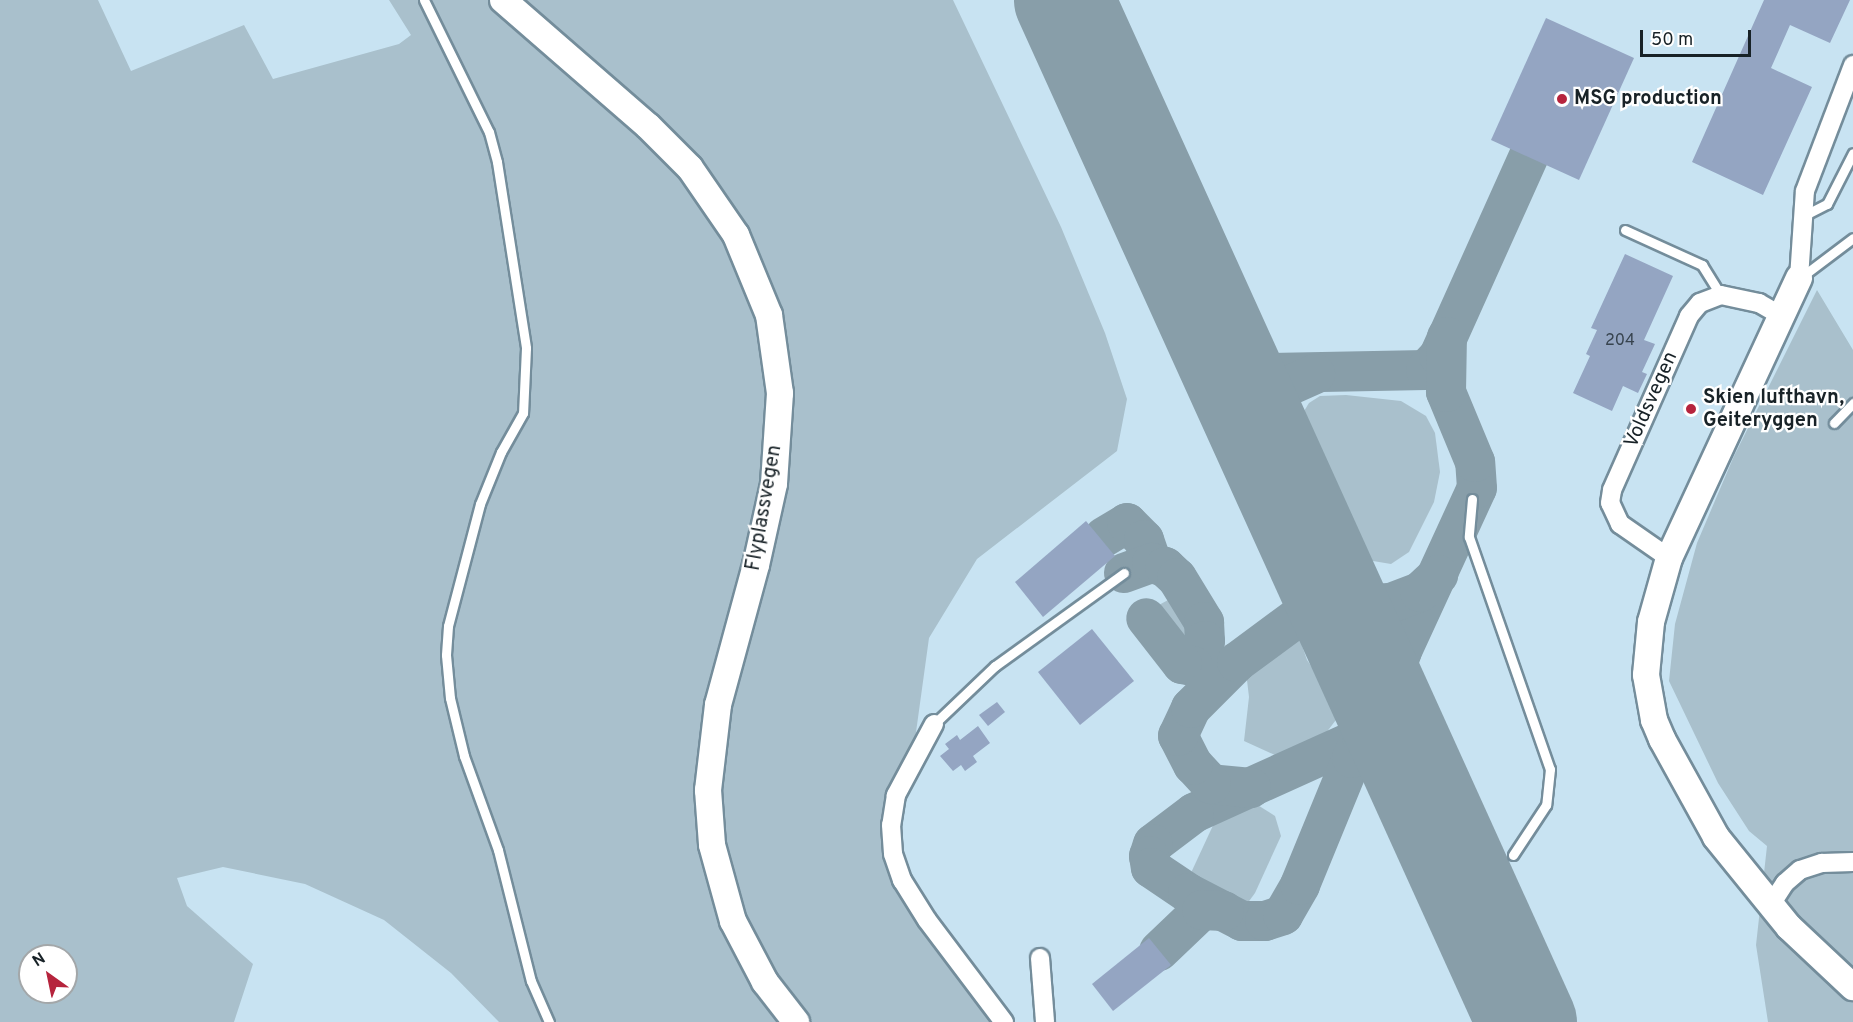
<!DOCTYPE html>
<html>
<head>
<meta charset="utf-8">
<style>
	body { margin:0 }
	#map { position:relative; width:1853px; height:1022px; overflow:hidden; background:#c8e3f2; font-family:Overpass,sans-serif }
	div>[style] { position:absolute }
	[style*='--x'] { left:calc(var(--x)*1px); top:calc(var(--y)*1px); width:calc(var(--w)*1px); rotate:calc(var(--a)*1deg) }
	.green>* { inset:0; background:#a9c0cc }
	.taxiway>* { height:40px; margin:-20px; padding:0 20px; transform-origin:20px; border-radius:20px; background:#889ea9 }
	.runway>* { height:100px; margin:-50px; padding:0 50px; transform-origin:50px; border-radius:50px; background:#889ea9 }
	.building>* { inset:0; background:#94a5c2 }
	.roads { filter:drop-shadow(2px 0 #748d9b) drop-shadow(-2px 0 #748d9b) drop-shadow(0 2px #748d9b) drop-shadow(0 -2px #748d9b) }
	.lane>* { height:9px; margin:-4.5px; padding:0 4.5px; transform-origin:4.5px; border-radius:4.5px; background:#fff }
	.street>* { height:18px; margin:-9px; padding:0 9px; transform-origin:9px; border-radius:9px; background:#fff }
	.secondary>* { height:26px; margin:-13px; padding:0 13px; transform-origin:13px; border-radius:13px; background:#fff }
	.dots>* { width:16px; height:16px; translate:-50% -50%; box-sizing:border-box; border:3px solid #fff; border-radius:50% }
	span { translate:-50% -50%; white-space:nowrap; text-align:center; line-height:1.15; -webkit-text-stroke:4.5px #fff; paint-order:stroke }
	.number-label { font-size:16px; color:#37434e }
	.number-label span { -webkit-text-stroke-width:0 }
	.poi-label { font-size:20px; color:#182227; font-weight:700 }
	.left { translate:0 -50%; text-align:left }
	.street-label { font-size:20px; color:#182227 }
	.north { position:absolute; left:18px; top:944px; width:60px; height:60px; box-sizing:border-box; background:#fff; border:2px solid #a3a7a9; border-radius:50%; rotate:327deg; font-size:16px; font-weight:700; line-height:24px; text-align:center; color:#182227 }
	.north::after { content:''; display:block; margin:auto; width:21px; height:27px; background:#b6243d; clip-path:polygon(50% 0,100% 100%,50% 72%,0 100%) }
	.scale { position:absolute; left:1640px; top:30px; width:111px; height:27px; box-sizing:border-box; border:3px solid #182227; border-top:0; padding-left:8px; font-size:18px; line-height:21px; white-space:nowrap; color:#182227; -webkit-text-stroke:4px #fff; paint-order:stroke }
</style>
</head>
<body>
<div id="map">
	<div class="green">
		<div style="clip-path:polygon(evenodd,0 0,98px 0,131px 71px,244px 25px,273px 79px,399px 44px,411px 35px,389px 0,953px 0,1061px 227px,1105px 333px,1127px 399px,1117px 451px,977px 559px,929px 638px,913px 754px,884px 847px,1000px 1022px,499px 1022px,451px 973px,384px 920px,305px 884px,223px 867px,177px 878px,187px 906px,253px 964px,234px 1022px,0 1022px,0 0,30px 956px,66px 956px,66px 992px,30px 992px,30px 956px)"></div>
		<div style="clip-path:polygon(1817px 290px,1853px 350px,1853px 1022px,1768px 1022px,1756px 945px,1767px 846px,1749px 831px,1718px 783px,1669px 681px,1675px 624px,1697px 543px,1734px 456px)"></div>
		<div style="clip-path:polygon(1346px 395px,1401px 401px,1426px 416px,1435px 433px,1440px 472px,1434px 502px,1409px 552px,1391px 564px,1367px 560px,1348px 543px,1301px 437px,1301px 416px,1309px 403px,1320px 396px)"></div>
		<div style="clip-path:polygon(1170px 599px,1178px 603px,1194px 624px,1193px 631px,1185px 640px,1157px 606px)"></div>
		<div style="clip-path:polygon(1304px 634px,1300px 640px,1307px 660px,1342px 712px,1316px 746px,1286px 760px,1244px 741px,1249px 697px,1246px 672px,1285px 638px)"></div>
		<div style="clip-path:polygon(1243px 801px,1256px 804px,1275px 816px,1281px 836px,1255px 893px,1244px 908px,1202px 888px,1190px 875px,1216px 819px)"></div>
	</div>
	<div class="taxiway">
		<div style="--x:1211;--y:326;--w:43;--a:49.7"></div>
		<div style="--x:1239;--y:359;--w:33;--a:25"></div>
		<div style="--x:1269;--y:373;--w:157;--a:-1.1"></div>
		<div style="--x:1426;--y:370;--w:19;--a:-47"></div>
		<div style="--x:1439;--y:356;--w:219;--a:-65.8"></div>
		<div style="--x:1274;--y:464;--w:33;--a:-99"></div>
		<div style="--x:1269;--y:431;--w:25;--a:-79"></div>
		<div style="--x:1274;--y:406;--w:22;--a:-58"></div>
		<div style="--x:1286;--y:387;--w:32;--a:-24"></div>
		<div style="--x:1104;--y:537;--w:27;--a:-31"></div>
		<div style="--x:1127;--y:523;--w:24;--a:45"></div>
		<div style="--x:1144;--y:540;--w:24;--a:71"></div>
		<div style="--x:1124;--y:573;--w:30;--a:-20"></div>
		<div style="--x:1152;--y:563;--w:14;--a:17"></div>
		<div style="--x:1165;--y:567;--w:16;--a:43"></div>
		<div style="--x:1177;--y:578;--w:52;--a:58.5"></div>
		<div style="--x:1204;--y:622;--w:19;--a:87"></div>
		<div style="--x:1205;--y:641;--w:28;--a:116"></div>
		<div style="--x:1193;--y:666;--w:11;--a:-170"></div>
		<div style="--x:1182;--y:664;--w:58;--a:-128"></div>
		<div style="--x:1404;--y:752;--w:23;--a:-140"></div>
		<div style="--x:1386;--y:737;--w:24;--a:180"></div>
		<div style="--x:1362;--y:737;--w:184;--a:155.7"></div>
		<div style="--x:1194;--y:813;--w:51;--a:142.9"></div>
		<div style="--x:1153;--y:844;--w:13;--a:108"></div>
		<div style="--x:1149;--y:856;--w:12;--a:81"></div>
		<div style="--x:1151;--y:868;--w:45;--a:34"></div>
		<div style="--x:1188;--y:893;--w:61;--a:27.4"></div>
		<div style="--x:1242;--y:921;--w:23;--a:0"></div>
		<div style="--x:1265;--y:921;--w:19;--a:-18"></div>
		<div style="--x:1283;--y:915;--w:34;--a:-60"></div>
		<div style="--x:1300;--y:885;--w:137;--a:-67.7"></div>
		<div style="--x:1352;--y:758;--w:23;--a:-65"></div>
		<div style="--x:1362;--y:737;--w:20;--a:-41"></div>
		<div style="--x:1377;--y:724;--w:77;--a:-71.1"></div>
		<div style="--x:1402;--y:651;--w:179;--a:-65.3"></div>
		<div style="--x:1477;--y:488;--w:26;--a:-94"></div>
		<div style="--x:1475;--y:462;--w:76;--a:-112.5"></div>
		<div style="--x:1446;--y:392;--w:55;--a:-89"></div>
		<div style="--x:1251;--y:788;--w:40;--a:-174.3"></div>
		<div style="--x:1211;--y:784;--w:26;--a:-133"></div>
		<div style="--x:1193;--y:765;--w:33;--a:-117"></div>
		<div style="--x:1178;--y:736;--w:31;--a:-65"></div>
		<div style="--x:1191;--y:708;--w:65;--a:-45"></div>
		<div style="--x:1237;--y:662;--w:118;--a:-36.4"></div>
		<div style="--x:1332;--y:592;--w:31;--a:22"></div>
		<div style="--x:1361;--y:604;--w:30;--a:-2"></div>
		<div style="--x:1391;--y:603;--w:31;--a:-21"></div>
		<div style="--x:1420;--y:592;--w:25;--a:-43"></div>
		<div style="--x:1159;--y:951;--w:59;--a:-43.6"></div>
		<div style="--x:1202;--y:910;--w:22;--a:3"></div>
	</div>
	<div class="runway">
		<div style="--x:1064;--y:0;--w:1122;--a:65.63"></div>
	</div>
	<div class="building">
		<div style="clip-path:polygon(1764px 0,1850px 0,1830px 43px,1790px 25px,1771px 68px,1812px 87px,1763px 195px,1692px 162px)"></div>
		<div style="clip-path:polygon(1546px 18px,1634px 58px,1579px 180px,1491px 140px)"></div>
		<div style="clip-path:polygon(1625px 254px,1673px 276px,1644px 340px,1655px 344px,1642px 372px,1647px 374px,1638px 393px,1623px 386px,1612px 411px,1573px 393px,1590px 356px,1586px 354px,1597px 330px,1591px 328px)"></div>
		<div style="clip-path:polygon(1086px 521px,1115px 556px,1043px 617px,1015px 582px)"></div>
		<div style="clip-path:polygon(1092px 629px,1134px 681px,1080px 725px,1038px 672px)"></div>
		<div style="clip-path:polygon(997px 702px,1005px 712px,988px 726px,979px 715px)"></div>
		<div style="clip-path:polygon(978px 726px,990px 743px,973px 756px,977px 762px,965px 771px,961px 765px,953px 771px,940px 756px,949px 749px,945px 744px,957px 735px,960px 740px)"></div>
		<div style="clip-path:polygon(1149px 938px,1171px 965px,1113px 1011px,1092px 984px)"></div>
	</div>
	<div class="roads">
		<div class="lane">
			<div style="--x:424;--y:0;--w:147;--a:63.8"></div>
			<div style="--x:489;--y:132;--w:31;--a:75"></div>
			<div style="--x:497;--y:162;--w:188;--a:81.1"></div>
			<div style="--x:526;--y:348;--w:65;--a:92.6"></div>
			<div style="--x:523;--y:413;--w:45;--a:119.4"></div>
			<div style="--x:501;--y:452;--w:56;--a:112"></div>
			<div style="--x:480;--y:504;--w:126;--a:104.7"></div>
			<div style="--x:448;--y:626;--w:29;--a:94"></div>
			<div style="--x:446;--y:655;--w:43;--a:84.7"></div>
			<div style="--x:450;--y:698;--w:60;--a:76.4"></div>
			<div style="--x:464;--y:756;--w:100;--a:70.1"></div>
			<div style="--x:498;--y:850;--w:135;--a:75.9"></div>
			<div style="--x:531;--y:981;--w:45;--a:66.3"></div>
			<div style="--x:1803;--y:216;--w:27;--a:-27"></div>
			<div style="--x:1827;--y:204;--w:57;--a:-63"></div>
			<div style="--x:1625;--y:230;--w:85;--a:24.4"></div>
			<div style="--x:1702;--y:265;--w:36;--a:58"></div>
			<div style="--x:1800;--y:278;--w:66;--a:-37"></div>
			<div style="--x:1834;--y:423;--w:28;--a:-46"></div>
			<div style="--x:1472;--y:499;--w:38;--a:95"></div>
			<div style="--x:1469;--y:537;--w:246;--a:70.8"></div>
			<div style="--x:1550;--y:769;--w:36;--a:96"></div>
			<div style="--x:1546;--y:805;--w:60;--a:123.4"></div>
			<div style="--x:934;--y:724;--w:84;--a:-43.6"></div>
			<div style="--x:995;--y:666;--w:159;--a:-35.8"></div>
		</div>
		<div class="street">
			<div style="--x:1799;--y:278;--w:87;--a:-86.1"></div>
			<div style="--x:1805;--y:191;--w:135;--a:-69.1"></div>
			<div style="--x:1669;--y:558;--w:60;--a:-145.2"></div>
			<div style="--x:1620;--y:524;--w:23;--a:-115"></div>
			<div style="--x:1610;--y:503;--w:13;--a:-81"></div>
			<div style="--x:1612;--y:490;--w:190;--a:-66.1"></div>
			<div style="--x:1689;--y:316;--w:17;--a:-50"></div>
			<div style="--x:1700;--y:303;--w:22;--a:-21"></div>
			<div style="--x:1721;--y:295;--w:39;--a:12"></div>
			<div style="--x:1759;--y:303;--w:24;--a:30"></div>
			<div style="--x:934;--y:724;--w:81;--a:118.2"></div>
			<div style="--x:896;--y:795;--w:30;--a:99"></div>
			<div style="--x:891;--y:825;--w:29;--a:86"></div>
			<div style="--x:893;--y:854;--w:28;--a:71"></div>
			<div style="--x:902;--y:880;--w:47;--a:58"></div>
			<div style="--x:927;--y:920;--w:128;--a:53"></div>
			<div style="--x:1770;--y:906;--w:27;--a:-57"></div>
			<div style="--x:1785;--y:883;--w:20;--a:-41"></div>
			<div style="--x:1800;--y:870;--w:23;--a:-18"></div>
			<div style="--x:1822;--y:863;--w:31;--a:-2"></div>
			<div style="--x:1040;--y:958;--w:64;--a:85.5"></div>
		</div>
		<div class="secondary">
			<div style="--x:503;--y:0;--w:192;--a:41"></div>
			<div style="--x:648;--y:126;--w:59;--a:45"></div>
			<div style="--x:690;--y:168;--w:81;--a:55.5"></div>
			<div style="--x:736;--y:235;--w:87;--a:67.6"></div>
			<div style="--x:769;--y:315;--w:79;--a:82"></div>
			<div style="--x:780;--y:393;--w:91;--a:93.8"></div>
			<div style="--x:774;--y:484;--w:83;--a:102.5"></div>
			<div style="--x:756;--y:565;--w:145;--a:105.2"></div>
			<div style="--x:718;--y:705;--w:86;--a:96.7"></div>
			<div style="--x:708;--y:790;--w:55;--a:85.8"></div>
			<div style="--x:712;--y:845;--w:79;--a:74.6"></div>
			<div style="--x:733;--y:921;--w:69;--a:62.3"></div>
			<div style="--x:765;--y:982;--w:51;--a:52.2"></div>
			<div style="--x:1799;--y:278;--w:309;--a:114.9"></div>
			<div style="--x:1669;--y:558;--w:66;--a:105.7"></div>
			<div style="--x:1651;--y:622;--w:53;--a:95.4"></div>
			<div style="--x:1646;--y:675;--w:46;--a:79.9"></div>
			<div style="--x:1654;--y:720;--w:21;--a:67"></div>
			<div style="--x:1662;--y:739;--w:112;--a:61.1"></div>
			<div style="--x:1716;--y:837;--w:116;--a:51"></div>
			<div style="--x:1789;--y:927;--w:88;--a:43.2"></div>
		</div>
	</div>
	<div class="dots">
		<div style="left:1562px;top:99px;background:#b6243d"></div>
		<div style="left:1691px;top:409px;background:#b6243d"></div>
	</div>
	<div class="number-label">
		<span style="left:1620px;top:341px">204</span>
	</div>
	<div class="poi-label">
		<span class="left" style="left:1574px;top:99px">MSG production</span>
		<span class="left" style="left:1703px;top:410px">Skien lufthavn,<br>Geiteryggen</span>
	</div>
	<div class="street-label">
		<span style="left:1652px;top:400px;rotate:-66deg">Voldsvegen</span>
		<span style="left:765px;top:508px;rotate:-80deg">Flyplassvegen</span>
	</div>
	<div class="north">N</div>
	<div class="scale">50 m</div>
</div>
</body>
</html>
